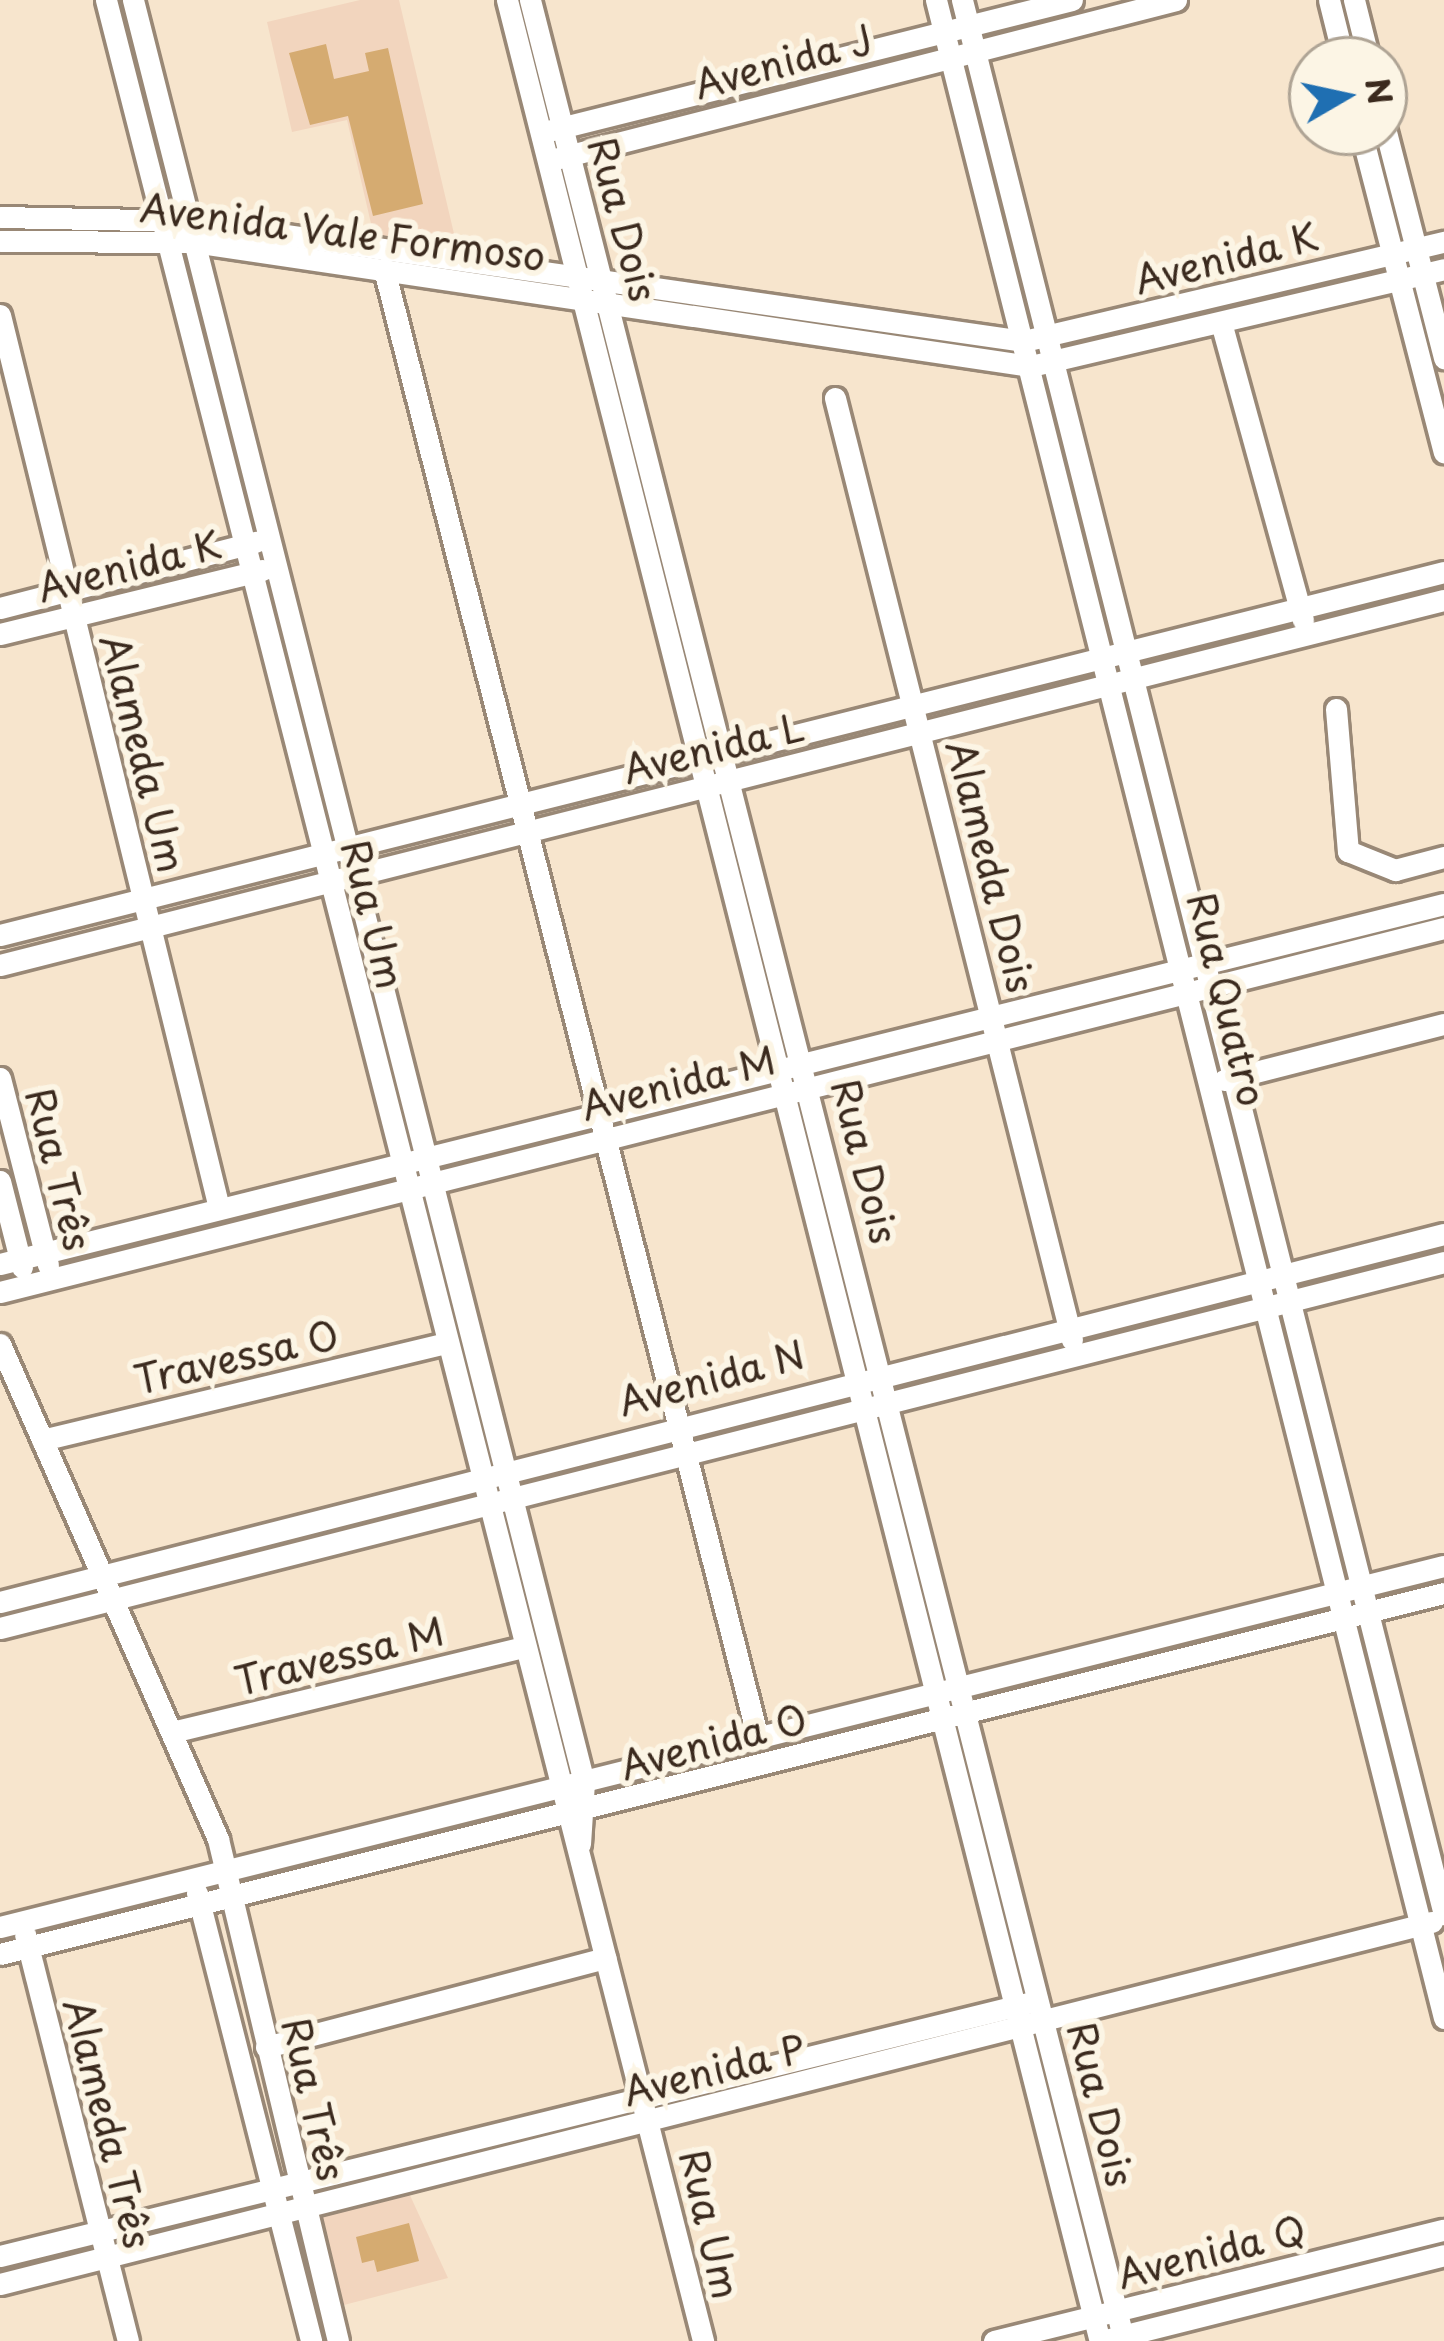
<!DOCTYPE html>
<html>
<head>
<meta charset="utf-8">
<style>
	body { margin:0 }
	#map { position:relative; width:1444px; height:2341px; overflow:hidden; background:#f7e5cd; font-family:"Playpen Sans",sans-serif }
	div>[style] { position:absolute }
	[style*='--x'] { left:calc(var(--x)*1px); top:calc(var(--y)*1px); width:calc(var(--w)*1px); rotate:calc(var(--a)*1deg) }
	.built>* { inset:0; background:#f2d5be }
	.building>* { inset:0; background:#d5ab71 }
	.roads { filter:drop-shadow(3px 0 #998876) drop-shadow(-3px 0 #998876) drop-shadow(0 3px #998876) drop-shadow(0 -3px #998876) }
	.minor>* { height:21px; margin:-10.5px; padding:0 10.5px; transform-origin:10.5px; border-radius:10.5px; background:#fff }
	span { translate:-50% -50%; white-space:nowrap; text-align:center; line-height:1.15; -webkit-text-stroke:12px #fcf5e5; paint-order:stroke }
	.street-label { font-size:39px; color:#3b2a1e }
	.north { position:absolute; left:1288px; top:36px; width:120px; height:120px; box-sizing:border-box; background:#fcf5e5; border:3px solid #afa495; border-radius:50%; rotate:81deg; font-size:33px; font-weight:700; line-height:48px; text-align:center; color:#3b2a1e }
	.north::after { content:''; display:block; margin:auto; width:42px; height:54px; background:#1f6fb2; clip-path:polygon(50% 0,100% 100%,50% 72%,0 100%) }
</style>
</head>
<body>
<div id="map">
	<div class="built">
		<div style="clip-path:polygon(360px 0,399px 0,459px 255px,376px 245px,347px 120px,292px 132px,267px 22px)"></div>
		<div style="clip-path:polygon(408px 2191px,448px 2278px,340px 2306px,315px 2212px)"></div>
	</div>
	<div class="building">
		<div style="clip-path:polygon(326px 44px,334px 79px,369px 71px,365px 53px,388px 48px,423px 204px,373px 216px,348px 116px,310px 125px,289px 53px)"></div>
		<div style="clip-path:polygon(409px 2223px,419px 2261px,377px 2272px,374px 2260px,362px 2263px,356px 2237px)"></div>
	</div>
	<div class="roads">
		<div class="minor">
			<div style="--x:106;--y:0;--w:2416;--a:75.69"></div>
			<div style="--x:133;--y:0;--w:1838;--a:75.8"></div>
			<div style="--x:584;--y:1782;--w:62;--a:93.7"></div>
			<div style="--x:507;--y:0;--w:2415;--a:75.79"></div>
			<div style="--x:530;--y:0;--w:2415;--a:75.76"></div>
			<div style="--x:936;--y:0;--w:2081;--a:75.87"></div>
			<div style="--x:962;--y:0;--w:1974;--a:75.87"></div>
			<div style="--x:1329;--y:0;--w:62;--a:76"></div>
			<div style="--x:1354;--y:0;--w:62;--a:76"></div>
			<div style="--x:1384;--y:124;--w:242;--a:75.6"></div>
			<div style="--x:548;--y:131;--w:540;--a:-14.04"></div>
			<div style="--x:1361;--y:132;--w:331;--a:75.5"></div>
			<div style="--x:555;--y:159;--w:641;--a:-14.36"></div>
			<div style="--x:0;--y:217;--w:188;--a:1.2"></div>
			<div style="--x:188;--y:221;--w:845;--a:8.17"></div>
			<div style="--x:1024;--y:341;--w:432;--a:-13.3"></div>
			<div style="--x:0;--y:241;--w:194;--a:0.3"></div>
			<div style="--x:194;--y:242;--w:846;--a:8.43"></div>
			<div style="--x:1031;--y:366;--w:424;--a:-13.2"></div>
			<div style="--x:384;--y:269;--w:1516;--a:75.72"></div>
			<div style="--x:0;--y:315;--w:919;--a:76.22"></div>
			<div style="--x:1222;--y:326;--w:305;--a:74.6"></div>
			<div style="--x:835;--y:398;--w:971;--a:75.88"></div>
			<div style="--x:0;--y:608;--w:264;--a:-14.5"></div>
			<div style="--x:0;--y:634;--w:270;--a:-13.7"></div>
			<div style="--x:1336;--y:709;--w:143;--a:85.2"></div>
			<div style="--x:1348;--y:851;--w:51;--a:22"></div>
			<div style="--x:1395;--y:870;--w:51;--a:-14.9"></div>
			<div style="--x:0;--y:935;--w:1489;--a:-14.11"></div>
			<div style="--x:0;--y:965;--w:1489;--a:-14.19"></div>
			<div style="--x:0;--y:1078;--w:193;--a:75.6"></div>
			<div style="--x:1224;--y:1080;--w:227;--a:-14.3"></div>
			<div style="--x:0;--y:1181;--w:89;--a:75.7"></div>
			<div style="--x:0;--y:1264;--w:1488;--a:-14"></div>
			<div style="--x:0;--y:1292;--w:1489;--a:-14.15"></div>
			<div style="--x:0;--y:1344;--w:541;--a:66.23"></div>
			<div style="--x:218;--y:1839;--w:516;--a:76.56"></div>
			<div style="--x:42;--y:1440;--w:415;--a:-13.5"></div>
			<div style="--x:0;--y:1602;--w:1490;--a:-14.3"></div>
			<div style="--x:0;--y:1628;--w:1490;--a:-14.22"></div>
			<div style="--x:172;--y:1732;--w:361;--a:-13.6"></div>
			<div style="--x:197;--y:1893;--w:462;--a:75.7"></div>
			<div style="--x:0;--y:1927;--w:1488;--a:-14.04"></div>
			<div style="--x:25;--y:1934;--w:420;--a:75.8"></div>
			<div style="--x:0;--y:1954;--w:1488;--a:-14.04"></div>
			<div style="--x:266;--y:2047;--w:351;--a:-14.7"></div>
			<div style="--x:0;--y:2256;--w:1059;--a:-13.83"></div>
			<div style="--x:0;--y:2284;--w:1477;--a:-14.19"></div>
			<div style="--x:1110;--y:2339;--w:344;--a:-14.1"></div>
			<div style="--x:994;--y:2341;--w:463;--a:-13.9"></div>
		</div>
	</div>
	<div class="street-label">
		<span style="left:783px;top:61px;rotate:-15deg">Avenida J</span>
		<span style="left:624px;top:219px;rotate:75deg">Rua Dois</span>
		<span style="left:343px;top:231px;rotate:7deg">Avenida Vale Formoso</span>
		<span style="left:1226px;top:257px;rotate:-14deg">Avenida K</span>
		<span style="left:129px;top:565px;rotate:-14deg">Avenida K</span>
		<span style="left:713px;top:747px;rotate:-14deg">Avenida L</span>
		<span style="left:144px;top:753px;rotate:76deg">Alameda Um</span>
		<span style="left:992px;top:866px;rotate:76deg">Alameda Dois</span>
		<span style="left:374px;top:914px;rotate:76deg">Rua Um</span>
		<span style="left:1228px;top:999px;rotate:76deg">Rua Quatro</span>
		<span style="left:678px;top:1082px;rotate:-14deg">Avenida M</span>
		<span style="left:866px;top:1161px;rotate:76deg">Rua Dois</span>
		<span style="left:60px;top:1169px;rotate:76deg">Rua Três</span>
		<span style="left:236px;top:1356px;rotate:-13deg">Travessa O</span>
		<span style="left:711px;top:1377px;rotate:-15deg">Avenida N</span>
		<span style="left:339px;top:1655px;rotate:-14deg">Travessa M</span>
		<span style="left:713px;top:1741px;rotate:-15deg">Avenida O</span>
		<span style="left:714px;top:2069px;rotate:-14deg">Avenida P</span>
		<span style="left:315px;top:2099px;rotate:77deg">Rua Três</span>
		<span style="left:1102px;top:2104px;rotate:76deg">Rua Dois</span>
		<span style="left:109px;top:2123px;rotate:76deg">Alameda Três</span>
		<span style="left:711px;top:2224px;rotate:77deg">Rua Um</span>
		<span style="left:1211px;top:2251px;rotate:-14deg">Avenida Q</span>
	</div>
	<div class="north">N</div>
</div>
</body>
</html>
